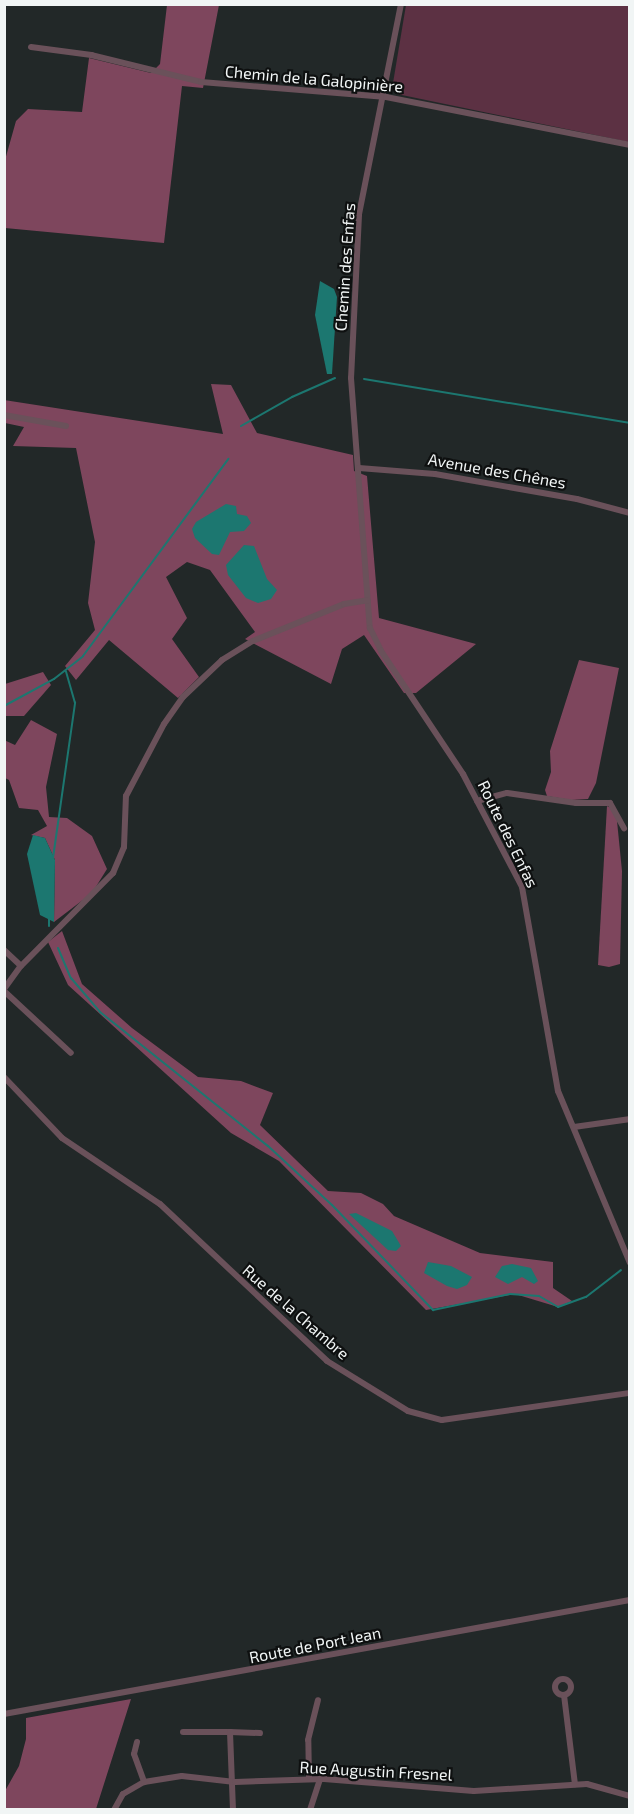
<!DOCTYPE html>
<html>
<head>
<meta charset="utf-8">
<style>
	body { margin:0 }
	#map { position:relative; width:634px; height:1814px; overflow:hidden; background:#222828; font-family:"Exo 2",sans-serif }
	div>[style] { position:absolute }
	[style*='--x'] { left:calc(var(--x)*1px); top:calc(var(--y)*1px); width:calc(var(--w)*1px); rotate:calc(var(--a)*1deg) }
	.green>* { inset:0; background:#5c3143 }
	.forest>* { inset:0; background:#7e465d }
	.water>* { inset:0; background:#1c7770 }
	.stream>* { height:2px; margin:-1px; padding:0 1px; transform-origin:1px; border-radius:1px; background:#1c7770 }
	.minor>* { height:6px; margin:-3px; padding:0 3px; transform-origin:3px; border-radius:3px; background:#6a515a }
	.minor>.ring { margin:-3px; padding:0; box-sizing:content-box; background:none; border:6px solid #6a515a; border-radius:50% }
	span { translate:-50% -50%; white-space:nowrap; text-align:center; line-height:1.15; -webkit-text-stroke:4.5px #0e1010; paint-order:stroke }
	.street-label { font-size:16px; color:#f1f5f5 }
	.frame { position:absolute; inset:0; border:6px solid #f1f5f5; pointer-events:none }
</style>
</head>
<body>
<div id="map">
	<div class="green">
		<div style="clip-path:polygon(406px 5px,629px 5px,629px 142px,397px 94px,392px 89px)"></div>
	</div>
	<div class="forest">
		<div style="clip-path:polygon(167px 5px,219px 5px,203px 88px,182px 86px,164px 243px,5px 228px,5px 160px,16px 121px,28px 109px,82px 112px,89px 58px,151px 73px,160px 64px)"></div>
		<div style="clip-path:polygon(211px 384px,231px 385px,257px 433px,353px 455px,354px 471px,367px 476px,379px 618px,476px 644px,416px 693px,404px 693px,364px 635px,342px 649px,331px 684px,245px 639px,255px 632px,210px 570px,187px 562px,166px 577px,187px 618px,172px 639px,199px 677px,178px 698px,109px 640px,76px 680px,65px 666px,95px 630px,88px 603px,95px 542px,76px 448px,13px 446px,24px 427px,5px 423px,4px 400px,223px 434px)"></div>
		<div style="clip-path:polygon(579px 660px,619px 668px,596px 783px,588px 799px,571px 800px,547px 796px,545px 790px,551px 772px,550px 751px)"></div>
		<div style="clip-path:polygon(43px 672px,51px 685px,24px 716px,5px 716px,5px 684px)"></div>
		<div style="clip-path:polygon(31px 720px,57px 734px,46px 787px,49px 817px,67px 818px,92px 836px,107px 869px,92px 893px,54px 922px,55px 860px,45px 838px,31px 835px,47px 826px,38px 810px,19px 808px,9px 780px,5px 778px,4px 740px,15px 745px)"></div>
		<div style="clip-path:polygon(607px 806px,616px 811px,622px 871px,620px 964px,609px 967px,598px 965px)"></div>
		<div style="clip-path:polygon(62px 931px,82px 984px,132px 1028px,198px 1077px,241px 1081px,273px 1093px,260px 1125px,328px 1191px,361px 1193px,383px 1204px,394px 1216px,480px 1253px,553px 1262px,553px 1288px,572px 1301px,558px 1307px,515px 1294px,426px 1310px,279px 1161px,231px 1133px,68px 985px,48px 942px)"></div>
		<div style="clip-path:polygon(131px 1699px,96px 1809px,5px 1809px,5px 1791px,19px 1766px,26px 1739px,26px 1718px)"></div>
	</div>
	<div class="water">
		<div style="clip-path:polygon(320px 281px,334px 289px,337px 297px,332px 374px,327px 374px,315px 315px)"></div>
		<div style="clip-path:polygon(226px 504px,236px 506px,237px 514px,247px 516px,251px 523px,244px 531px,230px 532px,219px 555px,212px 554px,195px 538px,192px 529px,196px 522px)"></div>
		<div style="clip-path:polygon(244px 545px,254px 546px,267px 579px,277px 590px,271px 599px,258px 603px,246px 598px,228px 575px,226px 565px)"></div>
		<div style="clip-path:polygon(33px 835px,45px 838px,55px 860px,54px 922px,40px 915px,27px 854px)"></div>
		<div style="clip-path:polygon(356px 1213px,392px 1231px,401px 1246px,396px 1251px,388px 1250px,349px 1214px)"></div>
		<div style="clip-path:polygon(428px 1262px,451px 1266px,472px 1277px,467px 1285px,457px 1289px,447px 1286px,424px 1273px)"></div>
		<div style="clip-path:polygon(512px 1264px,531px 1268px,538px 1281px,534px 1284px,522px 1277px,508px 1284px,495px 1277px,502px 1266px)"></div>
	</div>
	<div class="stream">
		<div style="--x:364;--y:379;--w:270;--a:9.4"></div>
		<div style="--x:241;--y:426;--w:59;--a:-29.6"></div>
		<div style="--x:292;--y:397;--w:47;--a:-23.8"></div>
		<div style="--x:4;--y:706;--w:57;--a:-28.4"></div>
		<div style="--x:54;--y:679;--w:37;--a:-38"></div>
		<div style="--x:83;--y:656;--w:245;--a:-53.6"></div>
		<div style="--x:53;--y:858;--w:157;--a:-81.9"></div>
		<div style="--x:75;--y:703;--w:33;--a:-106"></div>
		<div style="--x:49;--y:917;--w:9;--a:90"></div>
		<div style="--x:58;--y:948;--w:33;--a:67"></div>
		<div style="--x:71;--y:978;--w:45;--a:49.5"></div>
		<div style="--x:100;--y:1012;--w:215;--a:38.6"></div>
		<div style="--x:268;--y:1146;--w:87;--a:42.7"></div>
		<div style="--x:332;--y:1205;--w:146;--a:46.1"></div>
		<div style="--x:433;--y:1310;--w:79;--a:-11.7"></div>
		<div style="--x:510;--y:1294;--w:29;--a:4"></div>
		<div style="--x:539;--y:1296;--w:22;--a:30"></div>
		<div style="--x:558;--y:1307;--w:30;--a:-20"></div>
		<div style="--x:586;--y:1297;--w:44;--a:-37.6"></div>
	</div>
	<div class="minor">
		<div style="--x:401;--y:4;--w:215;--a:101.3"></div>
		<div style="--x:359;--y:215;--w:163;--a:92.8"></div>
		<div style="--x:351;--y:378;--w:251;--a:85.7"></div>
		<div style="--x:370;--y:628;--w:25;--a:64"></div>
		<div style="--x:381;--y:651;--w:148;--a:56.3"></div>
		<div style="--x:463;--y:774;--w:127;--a:62.4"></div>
		<div style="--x:522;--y:887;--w:207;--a:80"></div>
		<div style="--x:558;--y:1091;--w:186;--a:67.3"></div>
		<div style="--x:31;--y:47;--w:61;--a:7.6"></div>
		<div style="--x:91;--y:55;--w:113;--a:13.8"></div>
		<div style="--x:201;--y:82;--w:186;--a:4.6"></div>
		<div style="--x:386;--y:97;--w:249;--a:11.1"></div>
		<div style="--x:4;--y:415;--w:63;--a:10.1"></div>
		<div style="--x:359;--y:468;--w:76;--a:4.5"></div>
		<div style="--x:435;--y:474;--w:144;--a:10"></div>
		<div style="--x:577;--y:499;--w:55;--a:14.8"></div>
		<div style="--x:477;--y:801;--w:31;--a:-15"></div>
		<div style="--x:507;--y:793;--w:70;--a:8.2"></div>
		<div style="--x:576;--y:803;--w:34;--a:0"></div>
		<div style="--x:610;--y:803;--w:29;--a:61"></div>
		<div style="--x:4;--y:950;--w:23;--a:43"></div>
		<div style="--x:4;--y:989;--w:29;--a:-54"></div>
		<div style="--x:21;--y:966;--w:131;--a:-45.3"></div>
		<div style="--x:113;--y:873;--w:28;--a:-67"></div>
		<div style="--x:124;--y:847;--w:51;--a:-87.8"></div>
		<div style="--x:126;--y:796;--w:81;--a:-62.2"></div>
		<div style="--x:164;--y:724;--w:33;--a:-55"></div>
		<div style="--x:183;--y:697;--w:54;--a:-43.5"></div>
		<div style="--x:222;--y:660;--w:36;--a:-32"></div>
		<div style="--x:253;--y:641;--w:98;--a:-22.1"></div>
		<div style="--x:344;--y:604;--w:24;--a:-9"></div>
		<div style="--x:4;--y:991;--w:91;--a:42.8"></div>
		<div style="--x:4;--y:1077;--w:84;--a:46.4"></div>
		<div style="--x:62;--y:1138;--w:118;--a:34"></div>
		<div style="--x:160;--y:1204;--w:229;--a:43.2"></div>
		<div style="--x:327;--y:1361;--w:95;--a:31.7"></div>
		<div style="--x:408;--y:1411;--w:35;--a:15"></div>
		<div style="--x:442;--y:1420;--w:190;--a:-8.2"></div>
		<div style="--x:574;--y:1127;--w:57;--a:-8.1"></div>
		<div class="ring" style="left:555px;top:1679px;width:10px;height:10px"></div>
		<div style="--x:564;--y:1695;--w:90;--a:83"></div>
		<div style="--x:4;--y:1714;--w:636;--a:-10.32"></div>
		<div style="--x:183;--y:1732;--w:47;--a:0"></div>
		<div style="--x:230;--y:1732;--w:78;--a:87.8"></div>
		<div style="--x:230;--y:1732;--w:30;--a:2"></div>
		<div style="--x:137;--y:1742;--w:12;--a:104"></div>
		<div style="--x:134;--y:1754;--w:30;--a:70"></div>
		<div style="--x:309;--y:1779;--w:39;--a:-91"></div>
		<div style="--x:308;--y:1740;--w:41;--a:-76"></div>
		<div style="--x:114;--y:1810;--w:18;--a:-61"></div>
		<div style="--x:123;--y:1794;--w:24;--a:-30"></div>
		<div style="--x:144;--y:1782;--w:38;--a:-9"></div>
		<div style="--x:182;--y:1776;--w:53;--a:6.5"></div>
		<div style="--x:235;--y:1782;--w:89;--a:-1.9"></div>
		<div style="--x:324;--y:1779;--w:150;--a:4.6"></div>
		<div style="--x:474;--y:1791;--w:113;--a:-3.5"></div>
		<div style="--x:587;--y:1784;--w:45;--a:15.6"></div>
		<div style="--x:310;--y:1810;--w:33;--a:-72"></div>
	</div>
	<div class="street-label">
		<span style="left:314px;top:79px;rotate:5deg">Chemin de la Galopinière</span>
		<span style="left:345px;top:267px;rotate:-86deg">Chemin des Enfas</span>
		<span style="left:497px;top:471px;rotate:10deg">Avenue des Chênes</span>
		<span style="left:508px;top:834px;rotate:64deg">Route des Enfas</span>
		<span style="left:296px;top:1312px;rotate:41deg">Rue de la Chambre</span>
		<span style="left:315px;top:1645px;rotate:-11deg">Route de Port Jean</span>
		<span style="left:376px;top:1771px;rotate:3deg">Rue Augustin Fresnel</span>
	</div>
	<div class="frame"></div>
</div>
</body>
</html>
